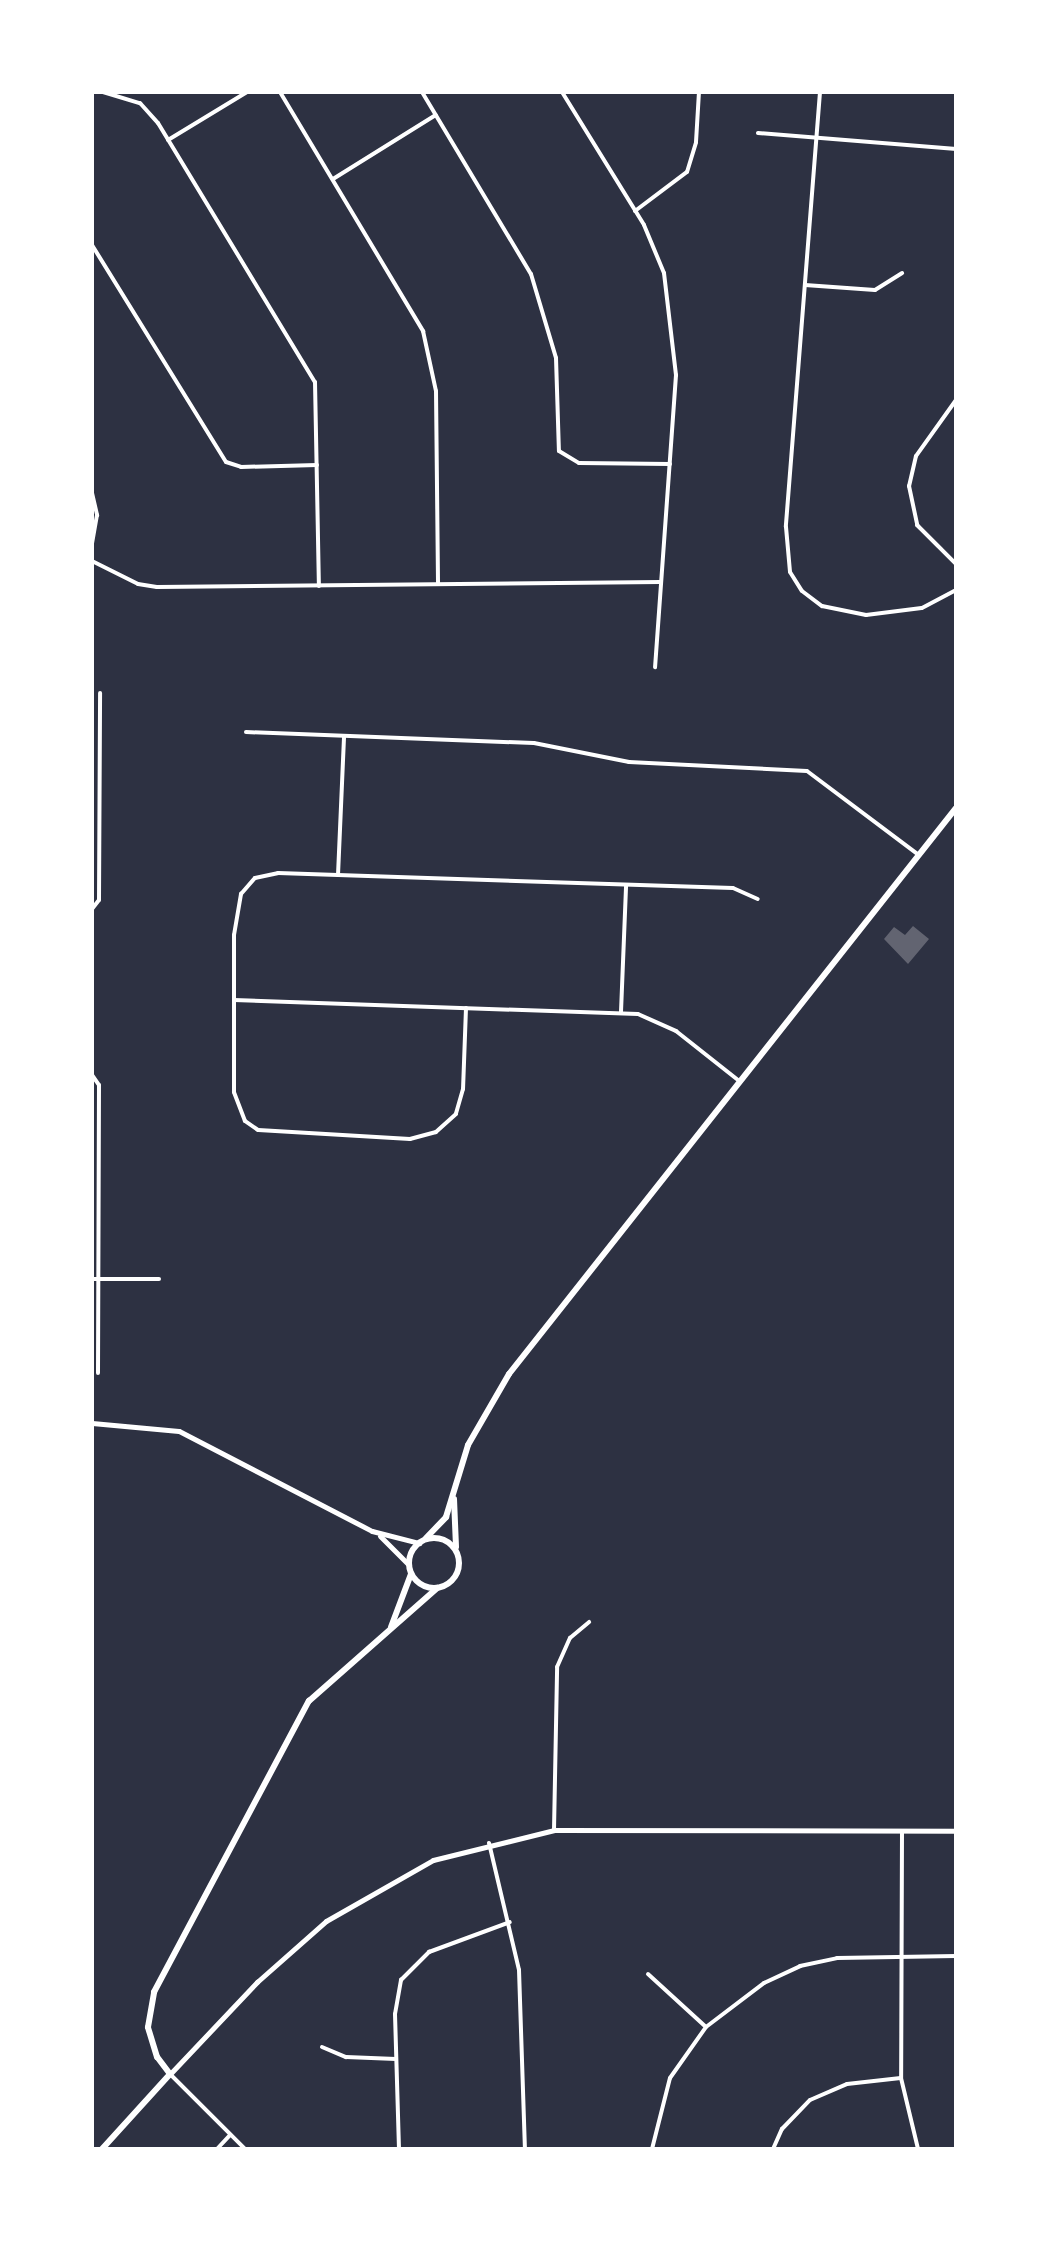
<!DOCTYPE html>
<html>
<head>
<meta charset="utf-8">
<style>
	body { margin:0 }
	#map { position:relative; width:1048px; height:2241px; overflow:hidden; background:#2d3142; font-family:"Zilla Slab",serif }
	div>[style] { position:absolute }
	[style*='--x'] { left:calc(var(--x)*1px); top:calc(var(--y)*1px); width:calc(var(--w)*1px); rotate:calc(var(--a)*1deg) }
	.building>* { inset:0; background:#626471 }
	.minor>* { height:4px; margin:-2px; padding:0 2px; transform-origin:2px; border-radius:2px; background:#fff }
	.tertiary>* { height:5px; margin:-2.5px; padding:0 2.5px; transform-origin:2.5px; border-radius:2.5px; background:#fff }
	.secondary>* { height:6px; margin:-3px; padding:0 3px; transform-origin:3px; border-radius:3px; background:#fff }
	.secondary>.ring { margin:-3px; padding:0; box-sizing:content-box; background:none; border:6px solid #fff; border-radius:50% }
	span { translate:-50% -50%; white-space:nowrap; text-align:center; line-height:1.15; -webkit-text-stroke:8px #fff; paint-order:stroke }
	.frame { position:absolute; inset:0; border:94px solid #fff; pointer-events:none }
</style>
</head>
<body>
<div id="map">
	<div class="building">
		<div style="clip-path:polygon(913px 926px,929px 939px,908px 964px,884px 939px,894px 927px,905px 935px)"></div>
	</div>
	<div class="minor">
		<div style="--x:103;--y:92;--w:39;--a:17"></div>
		<div style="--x:140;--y:103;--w:27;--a:48"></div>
		<div style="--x:158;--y:123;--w:303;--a:58.8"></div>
		<div style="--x:315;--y:382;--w:204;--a:88.9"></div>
		<div style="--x:280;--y:92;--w:279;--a:59.1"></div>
		<div style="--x:423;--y:331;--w:61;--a:77.8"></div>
		<div style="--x:436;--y:391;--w:193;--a:89.4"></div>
		<div style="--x:422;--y:92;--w:212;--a:59.1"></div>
		<div style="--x:531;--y:274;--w:88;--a:73.4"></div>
		<div style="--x:556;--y:358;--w:93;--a:88.2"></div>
		<div style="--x:559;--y:451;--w:23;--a:31"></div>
		<div style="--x:579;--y:463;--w:91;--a:0.6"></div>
		<div style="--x:562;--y:92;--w:156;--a:58.3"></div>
		<div style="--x:644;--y:225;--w:52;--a:67.4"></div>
		<div style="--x:664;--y:273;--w:103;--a:83.3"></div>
		<div style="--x:676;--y:375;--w:293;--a:94.1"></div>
		<div style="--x:820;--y:92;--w:436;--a:94.5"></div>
		<div style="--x:786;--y:527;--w:45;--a:84.9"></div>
		<div style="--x:790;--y:572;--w:22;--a:58"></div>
		<div style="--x:802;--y:591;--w:25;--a:37"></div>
		<div style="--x:822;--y:606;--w:45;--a:11.6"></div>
		<div style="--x:866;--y:615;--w:56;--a:-7.1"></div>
		<div style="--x:922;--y:608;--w:38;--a:-28"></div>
		<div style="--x:758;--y:133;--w:199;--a:4.6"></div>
		<div style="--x:168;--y:140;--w:92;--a:-31.3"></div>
		<div style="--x:333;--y:179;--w:121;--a:-31.9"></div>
		<div style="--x:635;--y:211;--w:65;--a:-36.9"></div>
		<div style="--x:687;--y:172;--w:31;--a:-73"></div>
		<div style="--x:696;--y:142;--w:50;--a:-86.6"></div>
		<div style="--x:92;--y:245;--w:255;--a:58.3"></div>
		<div style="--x:226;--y:462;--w:16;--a:18"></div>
		<div style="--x:241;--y:467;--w:76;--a:-1.5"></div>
		<div style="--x:805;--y:285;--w:70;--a:4.1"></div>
		<div style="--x:875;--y:290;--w:32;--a:-32"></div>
		<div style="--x:956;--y:400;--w:69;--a:125.5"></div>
		<div style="--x:916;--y:456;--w:31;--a:103"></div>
		<div style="--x:909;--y:486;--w:40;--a:78"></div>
		<div style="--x:917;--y:525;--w:55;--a:45"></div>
		<div style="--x:92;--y:493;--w:23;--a:77"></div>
		<div style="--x:97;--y:515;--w:29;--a:100"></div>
		<div style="--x:92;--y:561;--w:51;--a:26.6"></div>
		<div style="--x:138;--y:584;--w:19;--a:9"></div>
		<div style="--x:157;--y:587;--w:504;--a:-0.57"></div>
		<div style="--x:246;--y:732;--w:288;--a:2.2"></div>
		<div style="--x:534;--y:743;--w:97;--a:11.3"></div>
		<div style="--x:629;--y:762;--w:178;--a:2.9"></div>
		<div style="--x:807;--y:771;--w:140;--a:36.9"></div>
		<div style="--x:338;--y:875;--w:139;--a:-87.5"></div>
		<div style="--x:92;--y:909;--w:11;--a:-52"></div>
		<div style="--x:99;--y:900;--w:207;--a:-89.7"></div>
		<div style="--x:234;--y:1000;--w:404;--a:2"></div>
		<div style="--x:638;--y:1014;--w:42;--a:24.1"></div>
		<div style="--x:676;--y:1031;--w:79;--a:38.3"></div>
		<div style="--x:466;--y:1008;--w:81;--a:92.1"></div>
		<div style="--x:463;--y:1089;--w:26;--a:106"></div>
		<div style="--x:456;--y:1114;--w:27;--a:138"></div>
		<div style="--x:436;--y:1132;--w:27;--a:165"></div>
		<div style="--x:410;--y:1139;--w:152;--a:-176.6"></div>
		<div style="--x:258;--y:1130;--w:16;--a:-145"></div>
		<div style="--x:245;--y:1121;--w:31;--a:-111"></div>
		<div style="--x:234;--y:1092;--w:157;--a:-90"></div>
		<div style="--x:234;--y:935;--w:42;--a:-80.3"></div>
		<div style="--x:241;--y:894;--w:21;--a:-49"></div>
		<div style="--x:255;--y:878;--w:24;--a:-12"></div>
		<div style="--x:278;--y:873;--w:455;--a:1.9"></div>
		<div style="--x:733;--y:888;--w:27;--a:24"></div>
		<div style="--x:621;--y:1012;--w:127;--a:-87.7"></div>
		<div style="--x:92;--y:1075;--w:12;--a:55"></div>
		<div style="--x:99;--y:1085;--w:288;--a:90.2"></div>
		<div style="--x:92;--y:1279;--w:67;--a:0"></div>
		<div style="--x:554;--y:1830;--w:163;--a:-88.9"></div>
		<div style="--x:557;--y:1667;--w:32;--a:-66"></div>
		<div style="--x:570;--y:1638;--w:25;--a:-40"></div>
		<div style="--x:902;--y:1832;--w:246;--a:90.2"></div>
		<div style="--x:901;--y:2078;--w:73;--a:76.5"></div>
		<div style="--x:489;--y:1843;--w:130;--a:76.7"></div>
		<div style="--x:519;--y:1970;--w:179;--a:88.1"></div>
		<div style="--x:648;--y:1974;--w:77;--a:42.4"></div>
		<div style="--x:322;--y:2047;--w:26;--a:23"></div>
		<div style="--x:346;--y:2057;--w:50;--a:2.3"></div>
		<div style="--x:170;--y:2074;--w:106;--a:45"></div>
		<div style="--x:217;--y:2149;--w:19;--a:-47"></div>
		<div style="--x:399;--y:2149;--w:135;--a:-91.7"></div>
		<div style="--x:395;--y:2014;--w:35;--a:-80"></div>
		<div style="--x:401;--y:1980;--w:40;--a:-45"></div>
		<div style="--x:429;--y:1952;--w:86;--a:-20.3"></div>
		<div style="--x:652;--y:2149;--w:73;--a:-75.8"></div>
		<div style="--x:670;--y:2078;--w:62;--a:-54.8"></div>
		<div style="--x:706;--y:2027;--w:73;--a:-37.2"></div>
		<div style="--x:764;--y:1983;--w:40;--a:-25"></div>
		<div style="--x:800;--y:1966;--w:38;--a:-12"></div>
		<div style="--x:837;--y:1958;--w:119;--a:-1"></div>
		<div style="--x:773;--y:2149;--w:22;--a:-66"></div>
		<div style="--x:782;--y:2129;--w:40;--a:-46"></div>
		<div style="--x:810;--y:2100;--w:40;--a:-23.4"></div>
		<div style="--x:847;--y:2084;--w:54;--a:-6.3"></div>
	</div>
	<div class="tertiary">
		<div style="--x:92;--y:1423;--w:87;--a:5.3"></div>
		<div style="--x:179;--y:1431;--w:217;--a:27.4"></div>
		<div style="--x:372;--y:1531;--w:49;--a:14.3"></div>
		<div style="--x:380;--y:1536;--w:41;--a:45"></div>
		<div style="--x:170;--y:2074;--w:127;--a:-46.6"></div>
		<div style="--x:257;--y:1982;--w:92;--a:-41.5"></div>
		<div style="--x:326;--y:1921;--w:123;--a:-29.7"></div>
		<div style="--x:433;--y:1860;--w:125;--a:-13.9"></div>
		<div style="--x:554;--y:1830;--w:402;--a:0.1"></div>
	</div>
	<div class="secondary">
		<div style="--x:454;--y:1499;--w:48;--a:87.6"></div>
		<div class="ring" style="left:409px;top:1538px;width:44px;height:44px"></div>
		<div style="--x:426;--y:1538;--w:29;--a:-46"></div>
		<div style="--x:446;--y:1517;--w:75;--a:-73"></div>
		<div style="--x:468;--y:1445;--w:82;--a:-60"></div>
		<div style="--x:509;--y:1374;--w:721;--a:-51.7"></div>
		<div style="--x:391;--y:1627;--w:57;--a:-69.3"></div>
		<div style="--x:102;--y:2149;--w:101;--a:-47.8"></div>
		<div style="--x:170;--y:2074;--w:21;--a:-127"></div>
		<div style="--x:157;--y:2057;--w:31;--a:-107"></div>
		<div style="--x:148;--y:2027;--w:36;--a:-80"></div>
		<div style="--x:154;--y:1992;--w:330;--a:-62"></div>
		<div style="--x:309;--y:1701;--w:171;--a:-41.4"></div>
	</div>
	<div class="frame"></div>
</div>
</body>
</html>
